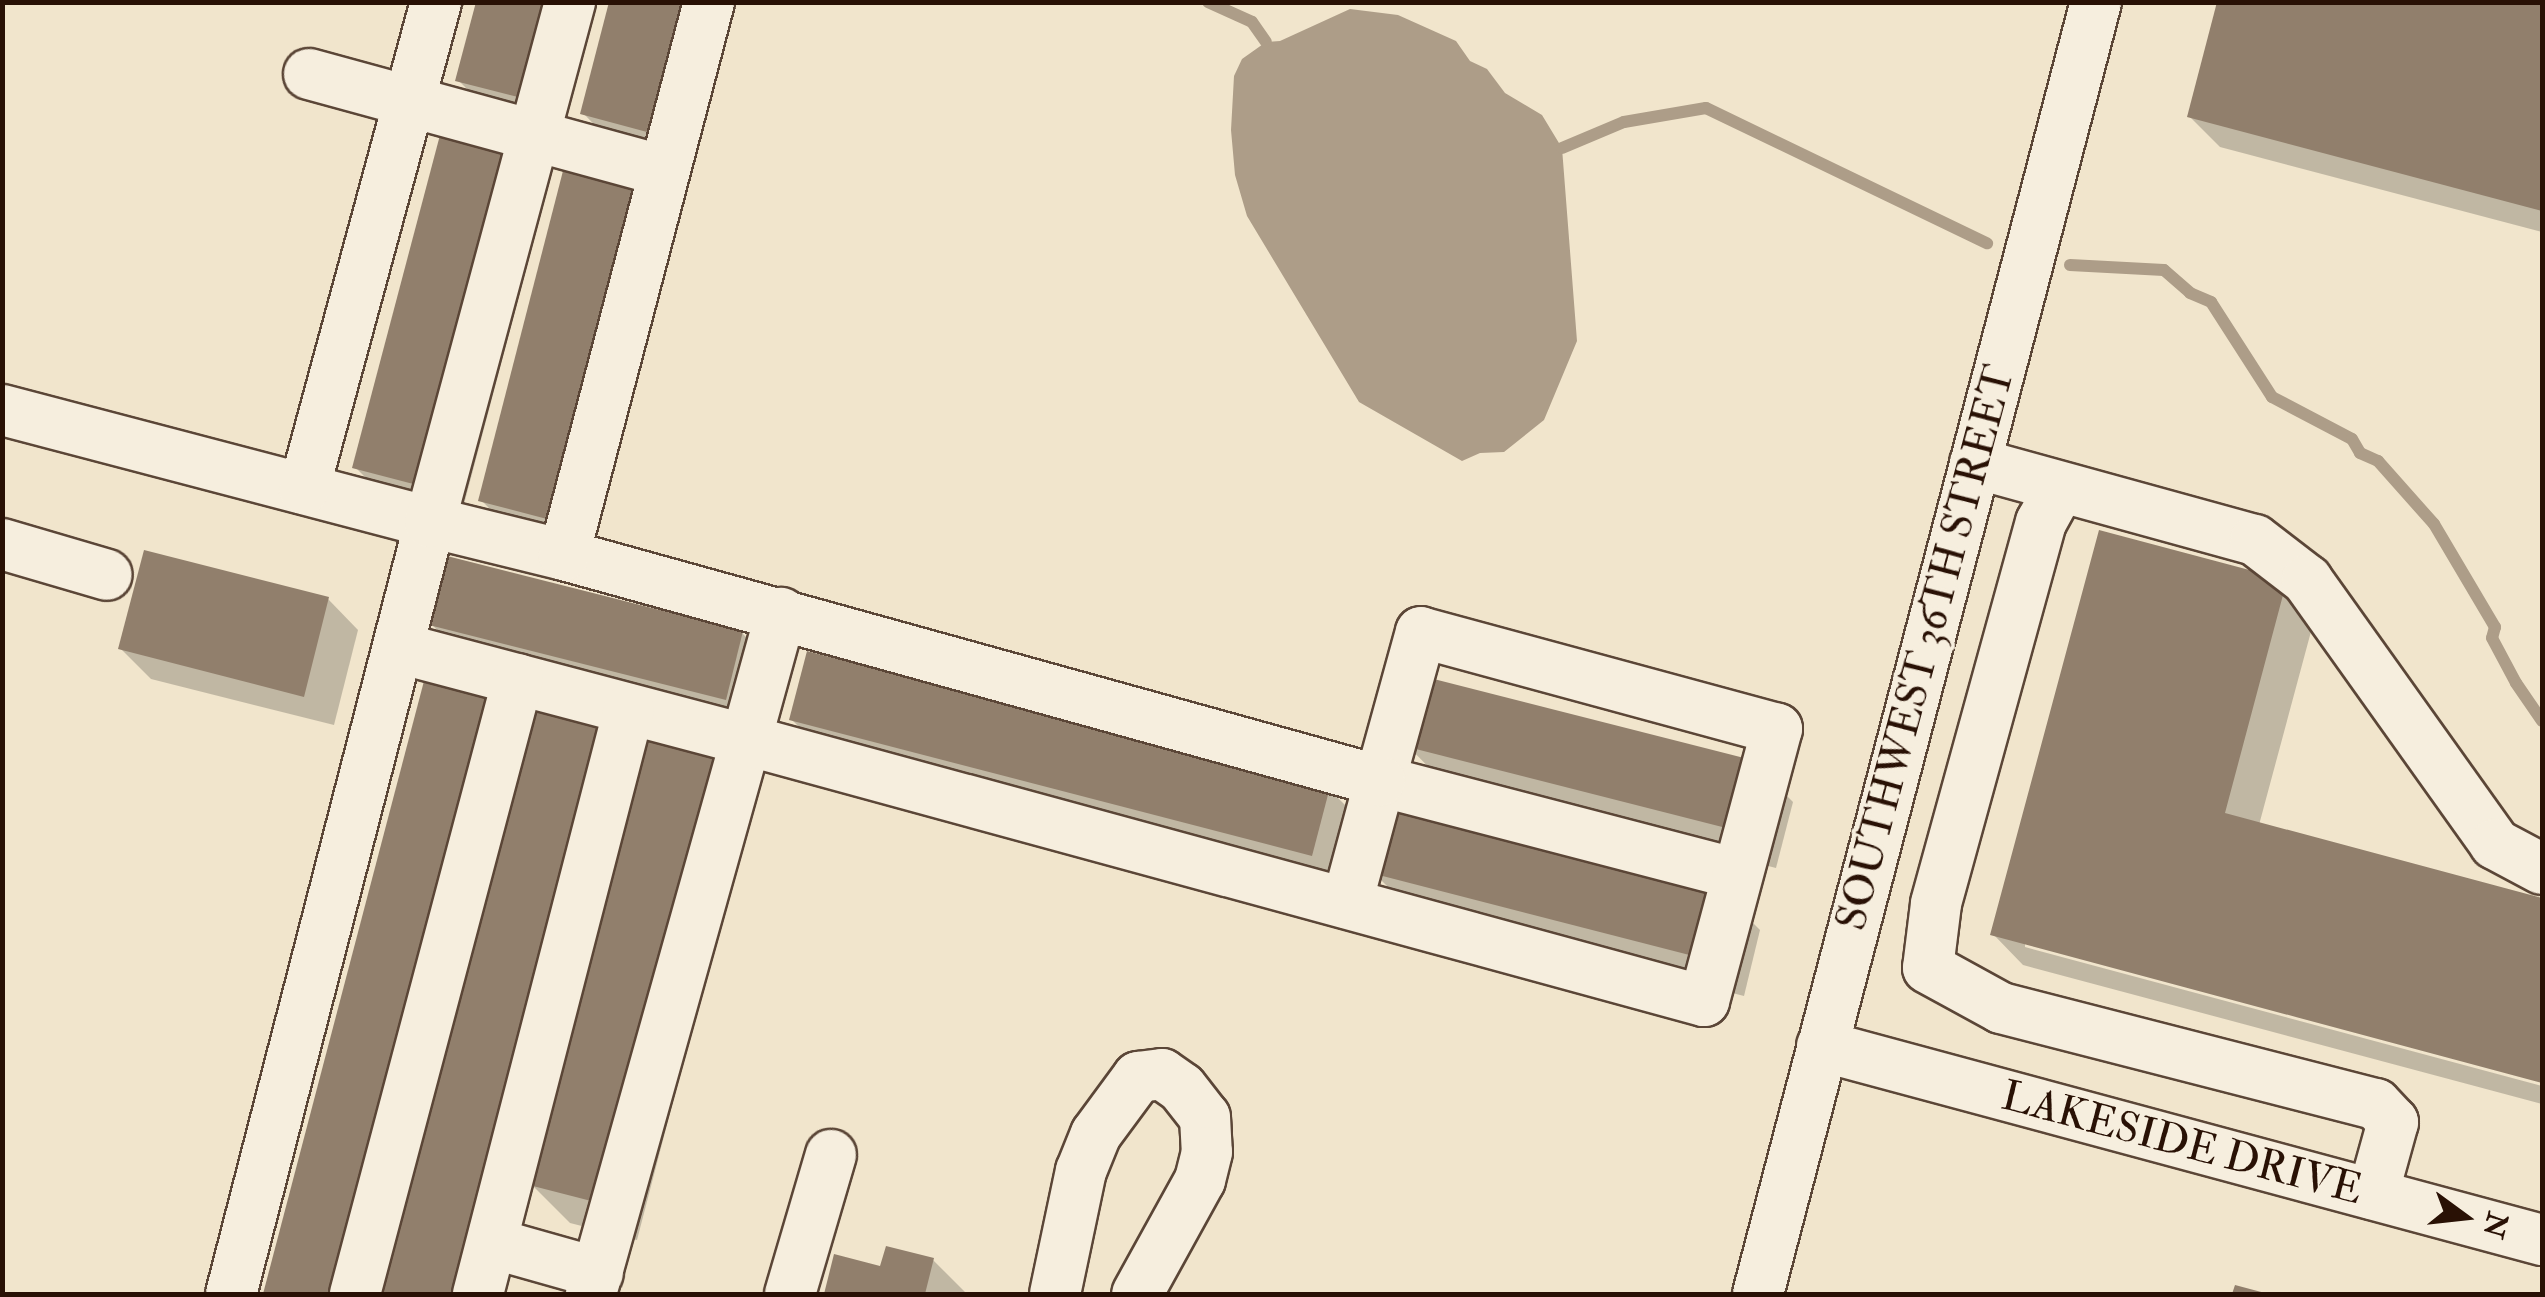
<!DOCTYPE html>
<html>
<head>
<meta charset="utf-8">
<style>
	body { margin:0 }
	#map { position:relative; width:2545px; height:1297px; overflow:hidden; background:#f1e5cc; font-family:"IM FELL Double Pica",serif }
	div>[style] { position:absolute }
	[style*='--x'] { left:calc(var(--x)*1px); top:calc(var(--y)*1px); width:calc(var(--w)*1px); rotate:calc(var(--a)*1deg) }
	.water>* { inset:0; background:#ad9d88 }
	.shadow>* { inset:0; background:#0003 }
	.stream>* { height:12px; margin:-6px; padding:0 6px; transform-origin:6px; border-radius:6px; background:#ad9d88 }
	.building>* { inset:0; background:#917f6c }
	.roads { filter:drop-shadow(2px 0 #5b4637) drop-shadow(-2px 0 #5b4637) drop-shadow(0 2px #5b4637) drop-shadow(0 -2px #5b4637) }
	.minor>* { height:50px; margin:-25px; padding:0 25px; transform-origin:25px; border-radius:25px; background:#f6eede }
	span { translate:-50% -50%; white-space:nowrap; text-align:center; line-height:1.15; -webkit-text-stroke:8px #f6eede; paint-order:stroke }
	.street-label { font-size:42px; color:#291105 }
	.frame { position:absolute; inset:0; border:5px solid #291105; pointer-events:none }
	.north { position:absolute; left:2415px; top:1167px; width:100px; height:100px; -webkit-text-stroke:8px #f6eede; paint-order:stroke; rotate:105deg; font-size:28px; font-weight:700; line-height:40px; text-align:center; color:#291105 }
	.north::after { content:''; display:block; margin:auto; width:35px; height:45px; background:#291105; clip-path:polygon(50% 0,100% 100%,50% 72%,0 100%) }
</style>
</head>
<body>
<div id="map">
	<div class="water">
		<div style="clip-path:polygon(1350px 9px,1398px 15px,1456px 41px,1470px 61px,1487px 69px,1505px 93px,1542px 115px,1562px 148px,1577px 341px,1544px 420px,1504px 452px,1480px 453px,1462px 461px,1359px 402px,1247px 216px,1235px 175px,1231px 130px,1234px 76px,1242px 59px,1266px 42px,1280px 41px)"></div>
	</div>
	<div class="shadow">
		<div style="clip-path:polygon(478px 2px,552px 127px,488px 110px,458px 80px)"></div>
		<div style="clip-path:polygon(611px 2px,718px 2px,677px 160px,613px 144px,583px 113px)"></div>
		<div style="clip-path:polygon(2220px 2px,2542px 2px,2542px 232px,2220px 147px,2190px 117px)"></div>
		<div style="clip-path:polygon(507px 155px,546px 194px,459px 523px,394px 506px,355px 467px)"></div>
		<div style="clip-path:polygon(632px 187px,671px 226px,585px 556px,520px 539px,481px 500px)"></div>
		<div style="clip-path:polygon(2286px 583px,2316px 613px,2259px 825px,2542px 901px,2542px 1081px,2025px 942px,2025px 947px,2542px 1086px,2542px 1104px,2023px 965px,1993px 934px)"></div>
		<div style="clip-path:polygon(328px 599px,358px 630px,334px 725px,151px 679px,121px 649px)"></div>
		<div style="clip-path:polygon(431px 624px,742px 633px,772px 663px,756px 729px,462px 654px)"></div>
		<div style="clip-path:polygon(426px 684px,714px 759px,752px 798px,637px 1240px,570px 1223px,532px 1185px,504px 1294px,265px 1294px)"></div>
		<div style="clip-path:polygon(792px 720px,1329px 789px,1368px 828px,1350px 893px,831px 758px)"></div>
		<div style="clip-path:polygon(1407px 745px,1755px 764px,1793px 802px,1776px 868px,1445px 784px)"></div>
		<div style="clip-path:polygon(1373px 872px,1722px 892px,1760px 930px,1744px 996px,1412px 911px)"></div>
		<div style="clip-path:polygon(836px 1258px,882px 1269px,933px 1260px,967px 1294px,827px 1294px)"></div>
	</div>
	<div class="stream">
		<div style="--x:1208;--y:2;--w:48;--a:24.4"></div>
		<div style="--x:1252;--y:22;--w:24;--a:55"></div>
		<div style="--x:1562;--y:148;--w:67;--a:-22.8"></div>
		<div style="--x:1624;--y:122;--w:83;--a:-9.7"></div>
		<div style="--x:1706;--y:108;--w:312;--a:25.7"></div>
		<div style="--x:2070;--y:265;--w:94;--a:3"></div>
		<div style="--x:2164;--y:270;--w:35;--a:41"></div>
		<div style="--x:2190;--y:293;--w:23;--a:23"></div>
		<div style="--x:2211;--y:302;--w:113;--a:57.3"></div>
		<div style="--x:2272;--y:397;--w:90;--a:27.7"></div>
		<div style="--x:2352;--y:439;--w:16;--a:60"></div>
		<div style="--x:2360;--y:453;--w:20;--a:24"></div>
		<div style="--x:2378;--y:461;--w:84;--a:48.4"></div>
		<div style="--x:2434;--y:524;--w:120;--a:59.4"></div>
		<div style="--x:2495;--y:627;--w:11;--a:105"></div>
		<div style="--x:2492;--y:638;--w:51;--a:61.9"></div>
		<div style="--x:2516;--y:683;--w:46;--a:55.6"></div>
	</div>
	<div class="building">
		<div style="clip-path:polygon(476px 2px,547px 2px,522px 98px,455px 81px)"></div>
		<div style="clip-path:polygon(609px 2px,681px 2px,647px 132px,580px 114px)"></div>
		<div style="clip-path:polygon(2217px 2px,2542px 2px,2542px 211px,2187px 117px)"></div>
		<div style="clip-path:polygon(440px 135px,509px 153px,421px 486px,352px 468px)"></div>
		<div style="clip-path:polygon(564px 167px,633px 185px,547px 519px,478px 501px)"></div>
		<div style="clip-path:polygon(2099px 530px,2287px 580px,2225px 813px,2542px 898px,2542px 1083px,1990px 935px)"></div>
		<div style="clip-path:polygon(144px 550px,329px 597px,304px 697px,118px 649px)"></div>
		<div style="clip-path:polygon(447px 556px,743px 631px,726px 700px,429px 625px)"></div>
		<div style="clip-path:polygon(807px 651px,1330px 787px,1312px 856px,789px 720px)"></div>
		<div style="clip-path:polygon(1422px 676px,1756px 761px,1738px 831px,1404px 746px)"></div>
		<div style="clip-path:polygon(424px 681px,494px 699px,337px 1294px,263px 1294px)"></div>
		<div style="clip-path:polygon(534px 710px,604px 728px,456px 1294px,381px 1294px)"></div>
		<div style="clip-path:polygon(645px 739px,715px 757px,599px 1203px,529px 1185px)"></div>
		<div style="clip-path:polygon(1388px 803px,1723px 889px,1705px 959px,1371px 873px)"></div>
		<div style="clip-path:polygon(886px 1246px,934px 1258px,925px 1294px,824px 1294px,834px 1254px,880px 1266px)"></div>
		<div style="clip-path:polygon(2235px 1285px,2265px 1293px,2264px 1294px,2232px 1294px)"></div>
	</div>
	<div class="roads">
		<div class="minor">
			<div style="--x:309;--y:74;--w:368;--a:15.3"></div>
			<div style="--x:2;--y:410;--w:442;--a:14.7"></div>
			<div style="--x:430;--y:522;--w:797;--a:104.45"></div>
			<div style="--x:1975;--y:463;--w:290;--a:15.4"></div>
			<div style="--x:2255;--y:540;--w:66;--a:37.6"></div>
			<div style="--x:2307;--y:580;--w:324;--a:54.5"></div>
			<div style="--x:2495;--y:844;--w:53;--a:28"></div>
			<div style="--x:2060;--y:488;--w:39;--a:119"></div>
			<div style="--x:2041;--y:522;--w:396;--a:105.4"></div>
			<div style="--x:1936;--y:904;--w:64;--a:97.1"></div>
			<div style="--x:1928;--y:968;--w:83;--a:28.7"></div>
			<div style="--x:2001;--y:1008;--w:387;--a:14.4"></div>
			<div style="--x:2376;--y:1104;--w:25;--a:47"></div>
			<div style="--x:2393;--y:1122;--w:75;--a:105.5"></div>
			<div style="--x:304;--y:489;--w:505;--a:-74.83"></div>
			<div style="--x:2;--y:544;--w:109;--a:16.4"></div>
			<div style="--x:564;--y:555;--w:138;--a:-166.2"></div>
			<div style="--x:430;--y:522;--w:539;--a:-74.93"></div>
			<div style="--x:399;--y:648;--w:359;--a:14.8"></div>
			<div style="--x:746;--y:740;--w:132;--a:-74.6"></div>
			<div style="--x:1347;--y:903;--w:126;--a:-74.9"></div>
			<div style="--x:1380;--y:781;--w:369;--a:14.6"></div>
			<div style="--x:1822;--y:1046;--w:746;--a:15.08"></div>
			<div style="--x:492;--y:1243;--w:110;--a:15.8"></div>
			<div style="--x:355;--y:1294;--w:636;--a:-75.16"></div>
			<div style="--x:478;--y:1294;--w:604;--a:-75.53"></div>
			<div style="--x:591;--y:1294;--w:575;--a:-74.37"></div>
			<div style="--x:746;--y:740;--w:993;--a:15.24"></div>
			<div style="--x:1704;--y:1001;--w:282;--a:-75"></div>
			<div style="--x:1777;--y:729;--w:369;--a:-164.8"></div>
			<div style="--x:1421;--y:632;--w:155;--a:105.4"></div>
			<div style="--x:1380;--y:781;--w:847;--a:-164.52"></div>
			<div style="--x:564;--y:555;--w:572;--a:-75.31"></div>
			<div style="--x:790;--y:1294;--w:145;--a:-73.6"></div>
			<div style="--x:1055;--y:1294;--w:126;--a:-78.1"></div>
			<div style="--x:1081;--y:1171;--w:40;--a:-68"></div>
			<div style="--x:1096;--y:1134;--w:71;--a:-53.6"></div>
			<div style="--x:1138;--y:1077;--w:24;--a:-7"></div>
			<div style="--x:1162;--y:1074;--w:24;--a:35"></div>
			<div style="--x:1182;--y:1088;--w:37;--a:52"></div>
			<div style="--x:1205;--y:1117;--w:35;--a:87"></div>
			<div style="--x:1207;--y:1152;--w:29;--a:104"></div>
			<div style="--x:1200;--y:1180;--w:130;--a:118.9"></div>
			<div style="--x:1758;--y:1294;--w:1335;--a:-75.34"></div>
		</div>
	</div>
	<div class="street-label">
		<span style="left:1926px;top:648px;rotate:-75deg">SOUTHWEST 36TH STREET</span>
		<span style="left:2182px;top:1143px;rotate:15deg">LAKESIDE DRIVE</span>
	</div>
	<div class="frame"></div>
	<div class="north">N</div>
</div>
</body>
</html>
